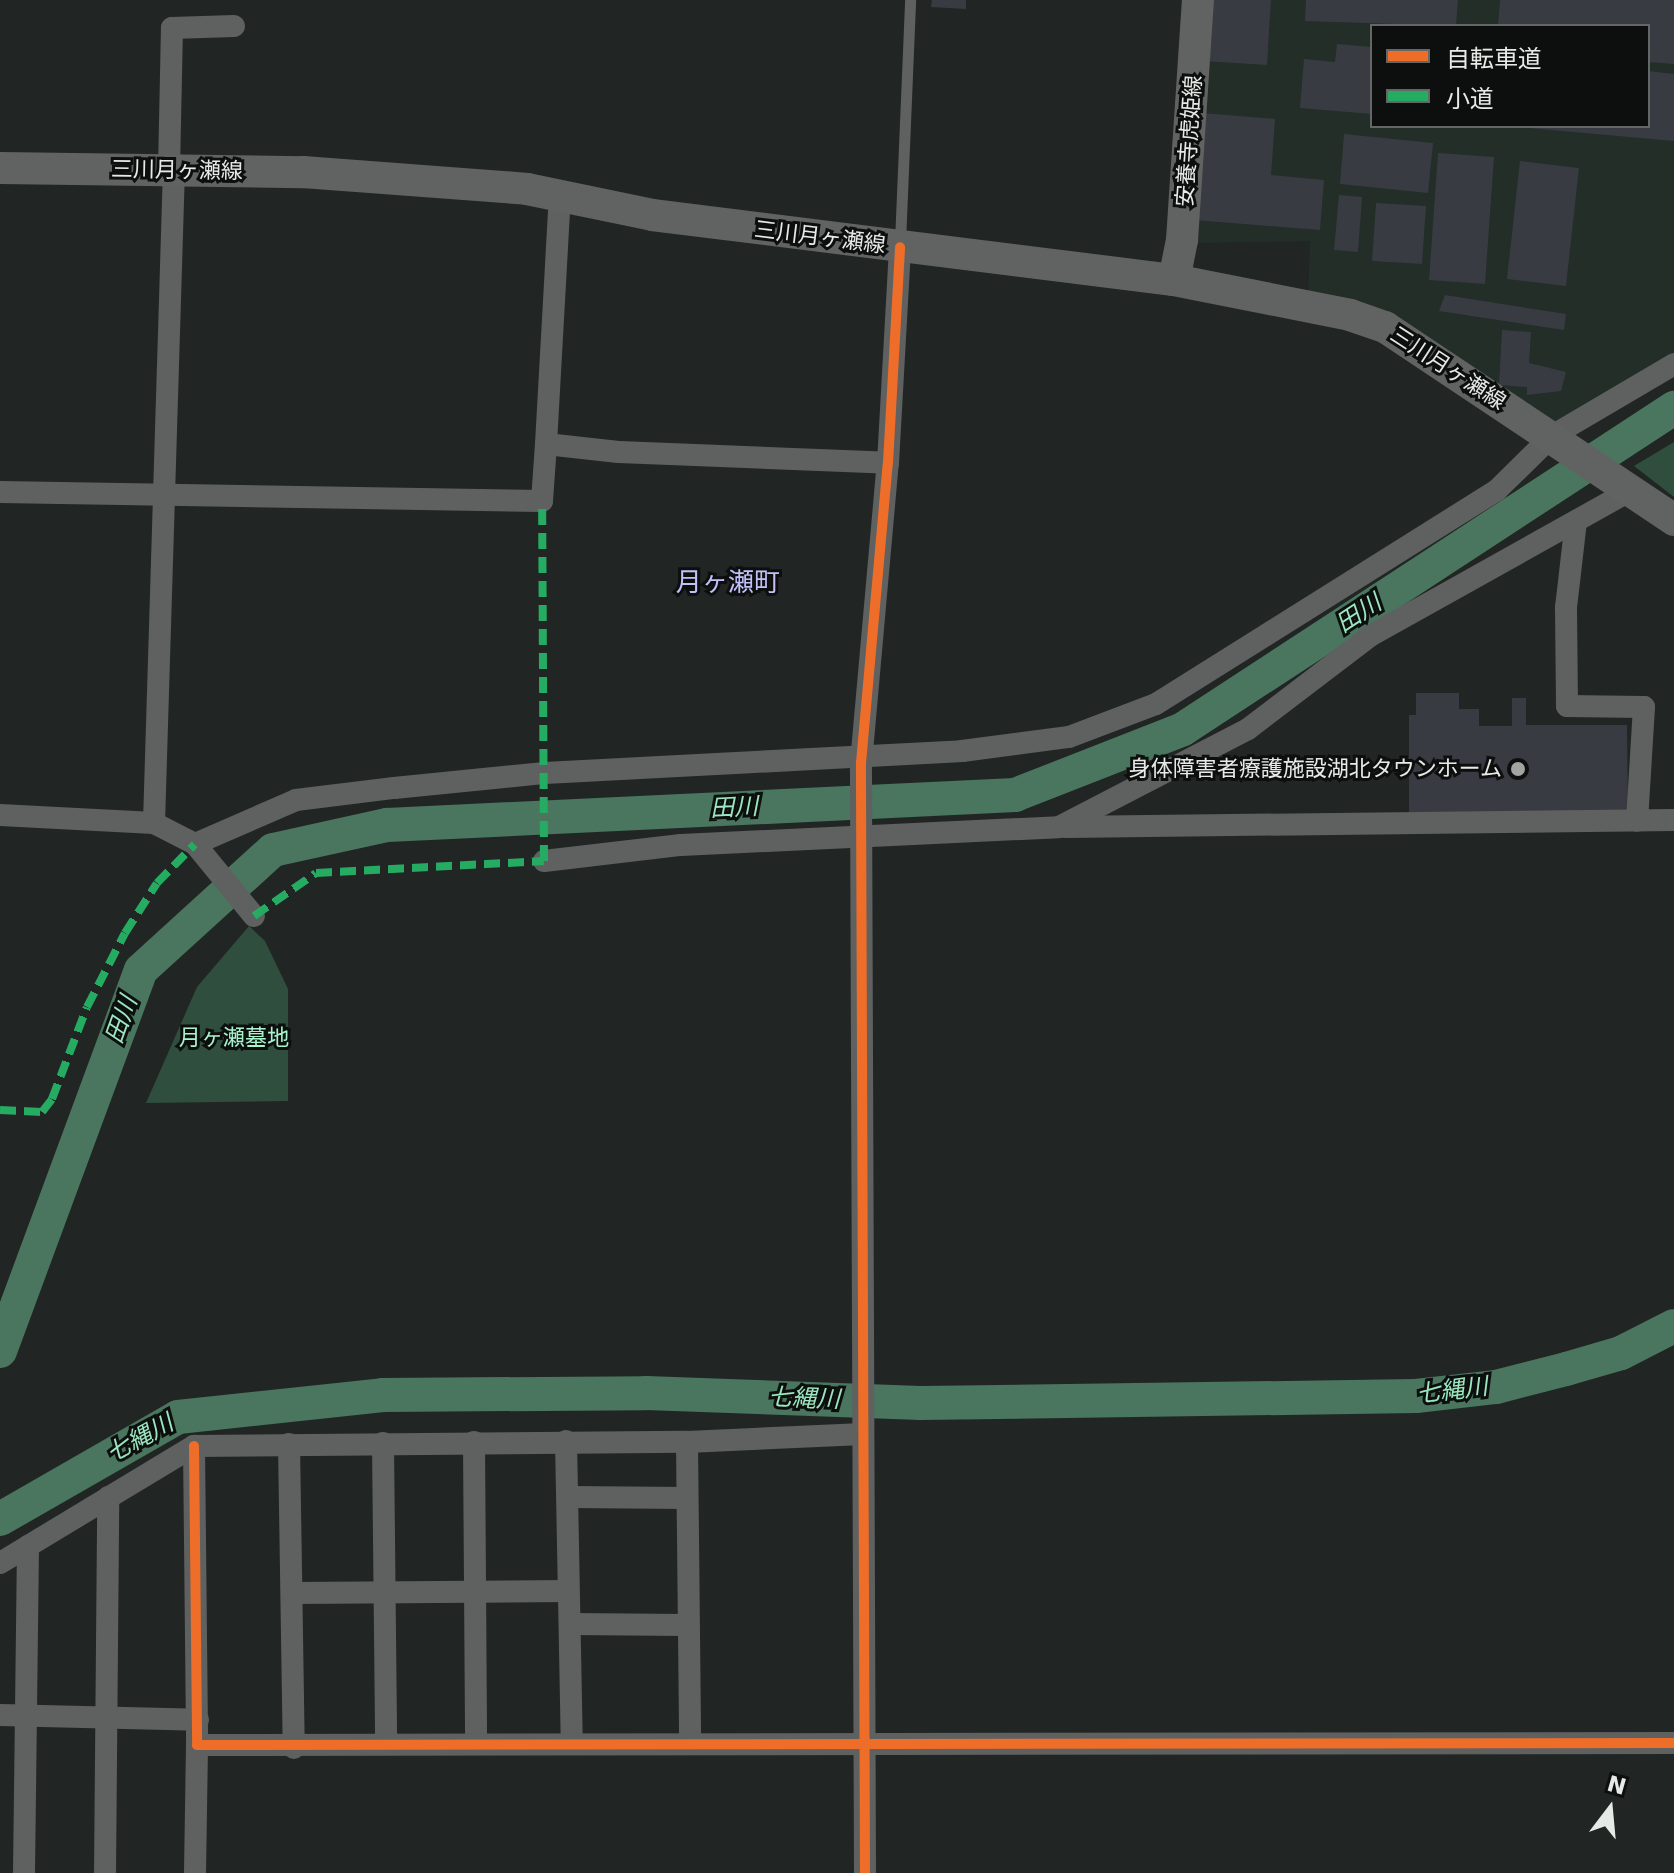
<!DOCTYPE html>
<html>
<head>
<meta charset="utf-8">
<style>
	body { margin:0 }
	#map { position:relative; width:1674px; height:1873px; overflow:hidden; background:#212624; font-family:"DejaVu Sans","Noto Sans JP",sans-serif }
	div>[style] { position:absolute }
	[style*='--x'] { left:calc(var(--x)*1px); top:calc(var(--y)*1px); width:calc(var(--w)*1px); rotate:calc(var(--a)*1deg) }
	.built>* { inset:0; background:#222e27 }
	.green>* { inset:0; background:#2f4e3e }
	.river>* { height:34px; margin:-17px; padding:0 17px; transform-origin:17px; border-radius:17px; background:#4a755f }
	.building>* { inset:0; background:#393b42 }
	.lane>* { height:11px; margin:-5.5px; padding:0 5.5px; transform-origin:5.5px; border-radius:5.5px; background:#5f6160 }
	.street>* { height:22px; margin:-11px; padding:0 11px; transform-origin:11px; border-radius:11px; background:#5f6160 }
	.secondary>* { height:32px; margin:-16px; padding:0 16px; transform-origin:16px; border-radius:16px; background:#616362 }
	.quiet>* { height:8px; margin-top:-4px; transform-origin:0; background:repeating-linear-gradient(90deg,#26ab63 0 16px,transparent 0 24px) }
	.cycleway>* { height:10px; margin:-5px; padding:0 5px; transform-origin:5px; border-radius:5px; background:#ee6e29 }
	.dots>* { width:22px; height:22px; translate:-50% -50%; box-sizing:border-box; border:4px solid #0c0f0e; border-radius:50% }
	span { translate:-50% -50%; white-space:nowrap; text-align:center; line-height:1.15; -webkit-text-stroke:6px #0c0f0e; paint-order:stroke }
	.street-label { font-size:22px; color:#e5eae7 }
	.poi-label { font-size:22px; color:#e5eae7 }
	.right { translate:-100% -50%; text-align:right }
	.park-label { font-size:22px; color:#a7f3cb }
	.water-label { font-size:24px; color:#9ce7c0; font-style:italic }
	.quarter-label { font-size:26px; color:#c2c0f9 }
	.legend { position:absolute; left:1370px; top:24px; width:280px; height:104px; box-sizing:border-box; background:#0c0f0e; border:2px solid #636765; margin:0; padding:10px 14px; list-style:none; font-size:24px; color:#e5eae7 }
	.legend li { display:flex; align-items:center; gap:16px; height:40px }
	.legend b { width:40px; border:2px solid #636765 }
	.north { position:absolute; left:1570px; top:1769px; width:80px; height:80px; -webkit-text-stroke:6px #0c0f0e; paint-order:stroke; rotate:16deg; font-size:22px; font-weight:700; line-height:32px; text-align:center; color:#e5eae7 }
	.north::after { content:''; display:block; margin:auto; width:28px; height:36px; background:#e5eae7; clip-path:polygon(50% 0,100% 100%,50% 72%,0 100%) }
</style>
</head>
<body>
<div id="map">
	<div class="built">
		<div style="clip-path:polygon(evenodd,1201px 0,1674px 0,1674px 353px,1554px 431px,1308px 300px,1310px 241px,1196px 243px,1201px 0,1372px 26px,1648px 26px,1648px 126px,1372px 126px,1372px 26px)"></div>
	</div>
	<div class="green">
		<div style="clip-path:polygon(1674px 442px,1674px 497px,1634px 466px)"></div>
		<div style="clip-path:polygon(249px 926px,265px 941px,288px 989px,288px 1101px,146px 1103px,197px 987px)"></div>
	</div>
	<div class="river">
		<div style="--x:0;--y:1351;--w:406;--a:-69.7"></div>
		<div style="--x:141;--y:970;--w:178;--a:-42.3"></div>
		<div style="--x:273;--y:850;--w:117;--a:-12.4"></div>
		<div style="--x:387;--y:825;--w:629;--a:-2.73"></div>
		<div style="--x:1015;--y:795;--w:180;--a:-21.4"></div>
		<div style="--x:1183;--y:729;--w:587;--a:-33.18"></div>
		<div style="--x:0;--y:1519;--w:205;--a:-29.8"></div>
		<div style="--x:178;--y:1417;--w:206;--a:-6.1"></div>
		<div style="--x:383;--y:1395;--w:263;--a:-0.4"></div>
		<div style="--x:646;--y:1393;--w:275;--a:2.1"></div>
		<div style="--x:921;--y:1403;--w:495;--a:-0.8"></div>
		<div style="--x:1416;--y:1396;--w:81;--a:-6.4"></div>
		<div style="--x:1496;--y:1387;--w:72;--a:-14.4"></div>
		<div style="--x:1566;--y:1369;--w:57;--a:-16.2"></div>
		<div style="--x:1621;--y:1353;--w:59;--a:-27"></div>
	</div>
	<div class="building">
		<div style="clip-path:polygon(932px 0,966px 0,966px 9px,931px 7px)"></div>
		<div style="clip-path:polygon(1209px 0,1271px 0,1267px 65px,1205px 61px)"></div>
		<div style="clip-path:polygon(1306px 0,1458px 0,1456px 26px,1305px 21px)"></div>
		<div style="clip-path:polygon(1500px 0,1674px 0,1674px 64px,1648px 62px,1648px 26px,1498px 26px)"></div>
		<div style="clip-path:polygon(1337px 44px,1372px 47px,1372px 114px,1300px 108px,1304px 59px,1335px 62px)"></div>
		<div style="clip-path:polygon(1648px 71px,1674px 74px,1674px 141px,1529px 128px,1648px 126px)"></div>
		<div style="clip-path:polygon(1202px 113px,1275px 119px,1271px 175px,1324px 180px,1320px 230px,1194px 220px)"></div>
		<div style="clip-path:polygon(1344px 134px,1433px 143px,1428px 193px,1340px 184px)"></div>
		<div style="clip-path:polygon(1438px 153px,1494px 157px,1485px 284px,1429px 280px)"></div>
		<div style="clip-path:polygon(1520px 161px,1579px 168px,1566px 286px,1507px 279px)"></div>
		<div style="clip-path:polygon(1339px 195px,1362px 197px,1358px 252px,1334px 250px)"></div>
		<div style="clip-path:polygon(1376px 203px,1426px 206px,1422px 264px,1372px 261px)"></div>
		<div style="clip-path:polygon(1445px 295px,1566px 314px,1564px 330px,1439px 311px)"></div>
		<div style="clip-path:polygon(1502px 330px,1531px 332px,1529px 363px,1566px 372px,1561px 391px,1527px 395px,1527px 387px,1499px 385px)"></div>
		<div style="clip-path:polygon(1416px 693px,1459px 693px,1459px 709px,1479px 709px,1479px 726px,1512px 726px,1512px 698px,1526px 698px,1526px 725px,1627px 725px,1628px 813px,1409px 812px,1409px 715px,1416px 715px)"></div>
	</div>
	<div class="lane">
		<div style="--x:900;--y:242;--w:242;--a:-87.6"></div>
	</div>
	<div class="street">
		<div style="--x:169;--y:170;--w:142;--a:-88.8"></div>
		<div style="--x:172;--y:28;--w:62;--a:-1.8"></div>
		<div style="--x:546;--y:444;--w:248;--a:-86.8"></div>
		<div style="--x:0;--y:492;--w:542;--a:0.95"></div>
		<div style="--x:542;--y:501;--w:57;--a:-86"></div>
		<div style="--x:546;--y:444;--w:73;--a:6.3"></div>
		<div style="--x:619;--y:452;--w:269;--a:2.3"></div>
		<div style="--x:1576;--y:521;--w:88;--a:96.6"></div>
		<div style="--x:1566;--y:608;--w:98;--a:89.4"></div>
		<div style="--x:1567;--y:706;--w:77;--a:0.7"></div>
		<div style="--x:1644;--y:707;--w:114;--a:93.5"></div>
		<div style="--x:0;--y:815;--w:154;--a:3"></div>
		<div style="--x:154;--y:823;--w:46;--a:27.1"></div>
		<div style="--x:195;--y:844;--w:93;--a:50.7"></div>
		<div style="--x:154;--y:823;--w:653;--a:-88.25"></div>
		<div style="--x:1065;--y:827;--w:609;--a:-0.66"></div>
		<div style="--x:195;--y:844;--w:110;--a:-23.5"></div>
		<div style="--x:296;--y:800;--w:99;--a:-7"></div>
		<div style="--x:394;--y:788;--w:152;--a:-5.7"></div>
		<div style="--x:545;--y:773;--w:418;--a:-3"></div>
		<div style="--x:962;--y:751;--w:108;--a:-7.5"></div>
		<div style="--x:1069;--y:737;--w:93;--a:-20.8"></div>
		<div style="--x:1156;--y:704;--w:403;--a:-32.1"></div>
		<div style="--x:1497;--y:490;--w:77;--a:-44.5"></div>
		<div style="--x:1552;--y:436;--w:142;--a:-30.5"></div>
		<div style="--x:544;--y:861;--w:138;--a:-6.7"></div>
		<div style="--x:681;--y:845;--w:378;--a:-2.7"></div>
		<div style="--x:1059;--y:827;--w:213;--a:-27.4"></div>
		<div style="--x:1248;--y:729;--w:153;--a:-37.3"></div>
		<div style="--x:1370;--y:636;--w:299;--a:-29.2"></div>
		<div style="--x:566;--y:1441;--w:302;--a:88.9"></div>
		<div style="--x:474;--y:1442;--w:301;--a:89.6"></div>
		<div style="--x:687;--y:1442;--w:302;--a:89.4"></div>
		<div style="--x:383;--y:1443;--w:301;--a:89.4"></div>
		<div style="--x:289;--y:1444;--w:304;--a:89.1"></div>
		<div style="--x:194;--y:1446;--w:299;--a:89.4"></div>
		<div style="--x:197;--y:1745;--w:1477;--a:-0.08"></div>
		<div style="--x:570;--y:1497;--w:116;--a:0.5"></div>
		<div style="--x:0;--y:1563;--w:227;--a:-31.1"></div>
		<div style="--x:194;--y:1446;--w:493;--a:-0.5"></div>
		<div style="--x:687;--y:1442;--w:176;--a:-2.6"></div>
		<div style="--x:293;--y:1593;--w:275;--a:-0.4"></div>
		<div style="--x:571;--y:1624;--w:114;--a:0.5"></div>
		<div style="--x:0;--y:1715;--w:198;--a:1.4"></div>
		<div style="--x:24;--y:1873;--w:327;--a:-89.3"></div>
		<div style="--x:105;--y:1873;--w:376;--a:-89.5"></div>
		<div style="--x:195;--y:1873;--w:128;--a:-89.1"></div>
		<div style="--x:865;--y:1873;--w:1110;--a:-90.21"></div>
		<div style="--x:861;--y:763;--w:301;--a:-84.9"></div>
		<div style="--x:888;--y:463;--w:216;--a:-86.8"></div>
	</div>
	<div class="secondary">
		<div style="--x:0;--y:168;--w:303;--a:0.8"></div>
		<div style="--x:303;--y:172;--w:225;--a:4.3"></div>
		<div style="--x:527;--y:189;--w:128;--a:11.7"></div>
		<div style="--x:652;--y:215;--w:526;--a:7.1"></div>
		<div style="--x:1174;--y:280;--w:179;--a:11.2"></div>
		<div style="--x:1350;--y:315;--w:37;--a:19"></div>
		<div style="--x:1385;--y:327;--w:348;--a:33.7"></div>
		<div style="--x:1174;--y:280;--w:41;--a:-78.7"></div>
		<div style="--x:1182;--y:240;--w:241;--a:-86.2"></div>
	</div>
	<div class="quiet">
		<div style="--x:254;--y:916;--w:75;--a:-34.7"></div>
		<div style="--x:316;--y:873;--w:228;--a:-3"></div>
		<div style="--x:544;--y:861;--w:360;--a:-90.3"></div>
		<div style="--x:0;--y:1110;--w:42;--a:2.7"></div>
		<div style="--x:42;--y:1112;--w:16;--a:-52"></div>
		<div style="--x:52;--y:1099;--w:98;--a:-69.2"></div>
		<div style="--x:87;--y:1007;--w:83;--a:-62.8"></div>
		<div style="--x:125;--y:933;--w:59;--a:-57.4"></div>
		<div style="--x:157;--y:883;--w:54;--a:-45.7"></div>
	</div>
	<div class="cycleway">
		<div style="--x:194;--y:1446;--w:299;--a:89.4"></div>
		<div style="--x:197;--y:1745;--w:1477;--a:-0.08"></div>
		<div style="--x:865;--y:1873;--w:1110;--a:-90.21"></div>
		<div style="--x:861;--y:763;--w:301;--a:-84.9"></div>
		<div style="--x:888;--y:463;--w:216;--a:-86.8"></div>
	</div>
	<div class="dots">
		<div style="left:1518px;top:769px;background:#a0a5a3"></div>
	</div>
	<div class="street-label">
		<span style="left:1189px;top:141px;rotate:-86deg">安養寺虎姫線</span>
		<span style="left:177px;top:170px;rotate:1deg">三川月ヶ瀬線</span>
		<span style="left:820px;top:237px;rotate:7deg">三川月ヶ瀬線</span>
		<span style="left:1448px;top:368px;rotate:33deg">三川月ヶ瀬線</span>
	</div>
	<div class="poi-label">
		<span class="right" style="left:1502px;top:769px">身体障害者療護施設湖北タウンホーム</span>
	</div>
	<div class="park-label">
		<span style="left:234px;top:1038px">月ヶ瀬墓地</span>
	</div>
	<div class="water-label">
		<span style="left:1359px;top:614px;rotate:-33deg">田川</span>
		<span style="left:734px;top:808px;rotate:-3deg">田川</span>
		<span style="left:122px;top:1020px;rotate:-70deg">田川</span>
		<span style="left:1452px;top:1391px;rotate:-7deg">七縄川</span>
		<span style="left:804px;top:1399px;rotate:2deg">七縄川</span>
		<span style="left:140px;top:1439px;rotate:-29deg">七縄川</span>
	</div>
	<div class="quarter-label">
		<span style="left:728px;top:583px">月ヶ瀬町</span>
	</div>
	<ul class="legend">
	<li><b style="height:10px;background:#ee6e29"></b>自転車道</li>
	<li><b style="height:10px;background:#26ab63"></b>小道</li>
	</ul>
	<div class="north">N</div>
</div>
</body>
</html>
